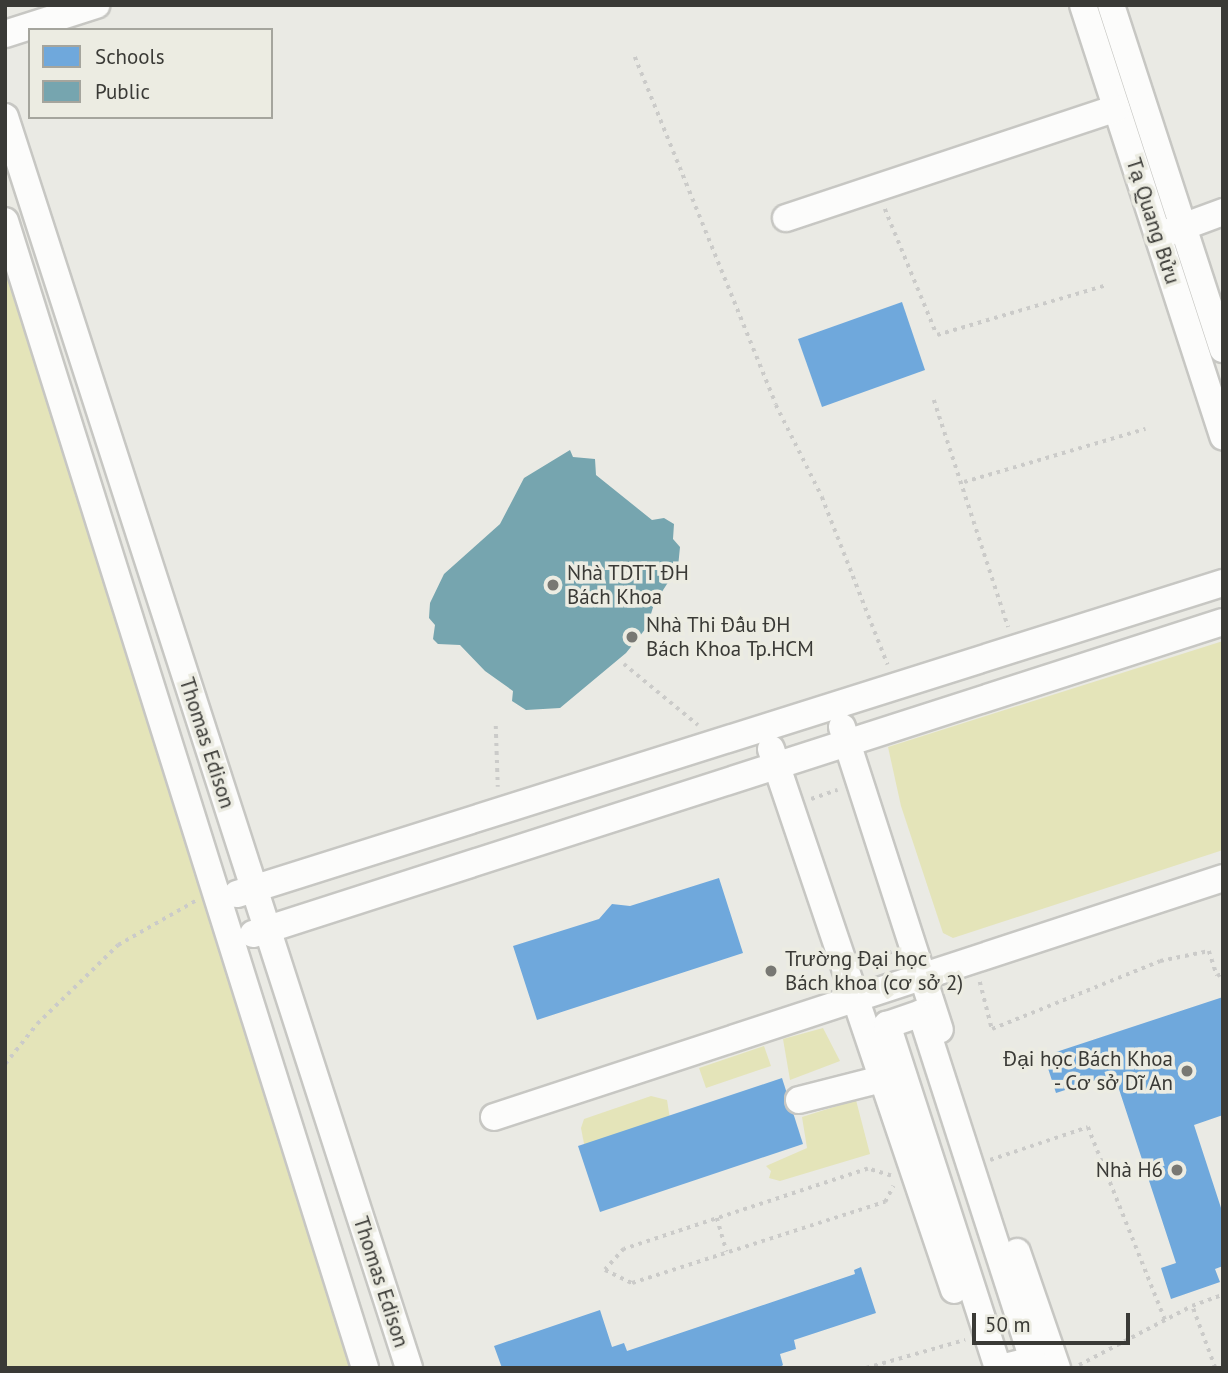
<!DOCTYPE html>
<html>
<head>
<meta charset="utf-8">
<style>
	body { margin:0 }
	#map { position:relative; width:1228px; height:1373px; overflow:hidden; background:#eaeae4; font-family:"PT Sans",sans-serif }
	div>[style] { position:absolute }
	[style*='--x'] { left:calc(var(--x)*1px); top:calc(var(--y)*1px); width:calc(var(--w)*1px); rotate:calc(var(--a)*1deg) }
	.green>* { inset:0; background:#e4e4b9 }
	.schools>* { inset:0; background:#6fa8dc }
	.public>* { inset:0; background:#76a5af }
	.path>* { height:3.5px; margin-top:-1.75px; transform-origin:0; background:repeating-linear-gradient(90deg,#cbcbc9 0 3.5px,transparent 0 8.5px) }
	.roads { filter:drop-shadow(2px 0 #c7c7c3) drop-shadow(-2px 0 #c7c7c3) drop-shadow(0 2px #c7c7c3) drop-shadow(0 -2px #c7c7c3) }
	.minor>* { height:26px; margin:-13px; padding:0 13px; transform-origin:13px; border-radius:13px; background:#fcfcfb }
	.dots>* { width:19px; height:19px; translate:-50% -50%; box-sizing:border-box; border:4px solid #ecece2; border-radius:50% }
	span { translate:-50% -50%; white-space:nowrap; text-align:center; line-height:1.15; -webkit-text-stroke:7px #ecece2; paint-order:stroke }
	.street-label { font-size:21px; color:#3a3a36 }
	.poi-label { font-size:21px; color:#3a3a36 }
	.left { translate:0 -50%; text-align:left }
	.right { translate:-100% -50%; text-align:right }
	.frame { position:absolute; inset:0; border:7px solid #3a3a36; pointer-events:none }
	.legend { position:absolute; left:28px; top:28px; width:245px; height:91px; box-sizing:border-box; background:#ecece2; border:2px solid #a5a59d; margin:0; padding:9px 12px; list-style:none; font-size:21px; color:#3a3a36 }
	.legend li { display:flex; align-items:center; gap:14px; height:35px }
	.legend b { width:35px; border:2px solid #a5a59d }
	.scale { position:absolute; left:972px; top:1313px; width:158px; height:32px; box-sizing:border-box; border:4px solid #3a3a36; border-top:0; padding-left:9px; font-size:21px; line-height:24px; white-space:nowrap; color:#3a3a36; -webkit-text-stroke:5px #ecece2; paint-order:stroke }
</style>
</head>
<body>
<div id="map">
	<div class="green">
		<div style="clip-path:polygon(5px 269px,138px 674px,358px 1368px,5px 1368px)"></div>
		<div style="clip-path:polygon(1223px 641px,1223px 850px,953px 938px,943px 933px,901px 806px,888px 747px)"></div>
		<div style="clip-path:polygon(823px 1028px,840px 1061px,790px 1080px,783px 1039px)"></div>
		<div style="clip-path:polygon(764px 1046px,771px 1066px,706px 1088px,699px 1068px)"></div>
		<div style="clip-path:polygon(651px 1096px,667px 1100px,670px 1119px,585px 1149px,581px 1128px,584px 1119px)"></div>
		<div style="clip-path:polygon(856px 1100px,870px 1154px,780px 1181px,769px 1178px,771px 1171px,766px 1166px,807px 1148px,802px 1117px)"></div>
	</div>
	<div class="schools">
		<div style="clip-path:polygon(902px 302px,925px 370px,822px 407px,798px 339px)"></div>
		<div style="clip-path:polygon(719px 878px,743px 953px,537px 1020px,513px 946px,599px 919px,612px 904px,630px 906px)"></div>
		<div style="clip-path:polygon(1223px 997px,1223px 1115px,1194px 1125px,1223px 1214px,1223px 1266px,1215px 1269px,1220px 1282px,1171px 1299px,1161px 1268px,1176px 1263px,1114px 1074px,1056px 1093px,1044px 1056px)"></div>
		<div style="clip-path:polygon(782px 1078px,803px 1144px,600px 1212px,578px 1146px)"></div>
		<div style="clip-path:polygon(861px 1267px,876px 1313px,794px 1340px,796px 1349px,780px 1354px,783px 1365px,779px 1368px,502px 1368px,494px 1346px,600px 1310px,612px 1347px,624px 1343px,627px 1351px,855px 1274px,854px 1270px)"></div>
	</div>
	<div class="public">
		<div style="clip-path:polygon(570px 450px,573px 457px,595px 459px,596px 475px,652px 520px,664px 518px,674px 524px,673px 539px,680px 547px,678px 567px,654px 604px,647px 627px,626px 653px,560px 708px,526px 710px,512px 701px,513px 691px,485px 671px,460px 645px,438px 644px,433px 639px,435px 625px,429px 618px,430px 603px,444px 574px,500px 524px,524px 478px)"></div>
	</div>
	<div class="path">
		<div style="--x:635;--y:57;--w:375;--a:67.9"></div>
		<div style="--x:776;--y:405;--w:103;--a:63.4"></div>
		<div style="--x:822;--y:497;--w:180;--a:68.6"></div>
		<div style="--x:885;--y:209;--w:136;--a:67.6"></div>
		<div style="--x:937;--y:335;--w:174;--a:-16.4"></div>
		<div style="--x:934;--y:400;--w:239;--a:71.9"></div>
		<div style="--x:964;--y:482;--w:189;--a:-16.3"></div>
		<div style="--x:624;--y:664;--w:96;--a:39.5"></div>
		<div style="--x:496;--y:726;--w:61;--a:88.1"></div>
		<div style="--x:811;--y:799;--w:28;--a:-19"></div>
		<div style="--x:865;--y:961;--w:28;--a:-19"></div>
		<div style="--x:980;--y:982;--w:49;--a:75.7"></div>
		<div style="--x:992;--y:1029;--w:181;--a:-22"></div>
		<div style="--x:1160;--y:961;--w:50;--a:-11.5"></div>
		<div style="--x:1209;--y:951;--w:26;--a:72"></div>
		<div style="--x:1217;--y:976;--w:7;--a:-27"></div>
		<div style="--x:5;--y:1064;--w:51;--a:-51.3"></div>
		<div style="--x:37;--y:1024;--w:113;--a:-44.3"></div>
		<div style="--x:118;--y:945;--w:89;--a:-29.7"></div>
		<div style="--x:990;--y:1160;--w:103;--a:-18.6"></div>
		<div style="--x:1088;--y:1127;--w:208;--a:68.2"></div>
		<div style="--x:891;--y:1176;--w:24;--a:-163"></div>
		<div style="--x:868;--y:1169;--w:257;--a:161.8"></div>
		<div style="--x:624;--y:1249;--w:28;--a:132"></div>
		<div style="--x:605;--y:1270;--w:30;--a:26"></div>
		<div style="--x:632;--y:1283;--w:266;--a:-17.8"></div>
		<div style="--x:885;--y:1202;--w:18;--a:-63"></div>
		<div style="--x:717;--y:1218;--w:35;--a:74"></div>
		<div style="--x:1079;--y:1365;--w:127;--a:-27.6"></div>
		<div style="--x:866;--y:1368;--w:103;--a:-15.8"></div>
		<div style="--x:1215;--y:1368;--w:66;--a:-110.4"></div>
		<div style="--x:1192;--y:1306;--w:33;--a:-20"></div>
	</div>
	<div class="roads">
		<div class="minor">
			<div style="--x:1083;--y:5;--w:454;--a:72"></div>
			<div style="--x:1111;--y:5;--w:362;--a:72"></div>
			<div style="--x:5;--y:34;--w:96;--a:-17.7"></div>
			<div style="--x:5;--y:117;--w:1315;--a:72.1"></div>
			<div style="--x:786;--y:218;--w:348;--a:-18.4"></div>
			<div style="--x:5;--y:221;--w:1202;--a:72.57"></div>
			<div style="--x:1169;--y:232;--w:58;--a:-20.3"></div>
			<div style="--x:842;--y:727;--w:318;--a:72.1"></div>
			<div style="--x:771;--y:749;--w:571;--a:71.31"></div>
			<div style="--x:237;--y:894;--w:1034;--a:-17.51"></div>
			<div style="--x:253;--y:934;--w:1019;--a:-17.83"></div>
			<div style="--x:799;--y:1100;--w:86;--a:-14.2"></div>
			<div style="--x:494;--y:1117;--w:767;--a:-18.15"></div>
			<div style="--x:1017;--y:1252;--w:123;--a:71"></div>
			<div style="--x:998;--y:1368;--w:361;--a:-107.9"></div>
			<div style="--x:887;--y:1025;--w:36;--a:-19"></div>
			<div style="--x:921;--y:1013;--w:365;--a:72.1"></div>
			<div style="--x:1033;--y:1360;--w:33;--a:166"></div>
		</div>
	</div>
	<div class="dots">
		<div style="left:553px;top:585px;background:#787873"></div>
		<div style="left:632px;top:637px;background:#787873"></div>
		<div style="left:771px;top:971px;background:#787873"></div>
		<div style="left:1187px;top:1071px;background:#787873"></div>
		<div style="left:1177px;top:1170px;background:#787873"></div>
	</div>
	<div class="street-label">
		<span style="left:1153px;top:221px;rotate:72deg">Tạ Quang Bửu</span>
		<span style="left:207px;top:743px;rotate:72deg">Thomas Edison</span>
		<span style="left:381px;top:1282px;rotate:72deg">Thomas Edison</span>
	</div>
	<div class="poi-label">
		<span class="left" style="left:567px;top:585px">Nhà TDTT ĐH<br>Bách Khoa</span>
		<span class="left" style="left:646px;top:637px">Nhà Thi Đấu ĐH<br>Bách Khoa Tp.HCM</span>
		<span class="left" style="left:785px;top:971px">Trường Đại học<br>Bách khoa (cơ sở 2)</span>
		<span class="right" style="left:1173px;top:1071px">Đại học Bách Khoa<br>- Cơ sở Dĩ An</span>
		<span class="right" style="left:1163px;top:1170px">Nhà H6</span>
	</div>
	<div class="frame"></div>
	<ul class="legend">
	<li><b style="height:19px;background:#6fa8dc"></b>Schools</li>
	<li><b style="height:19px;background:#76a5af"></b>Public</li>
	</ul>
	<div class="scale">50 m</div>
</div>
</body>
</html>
